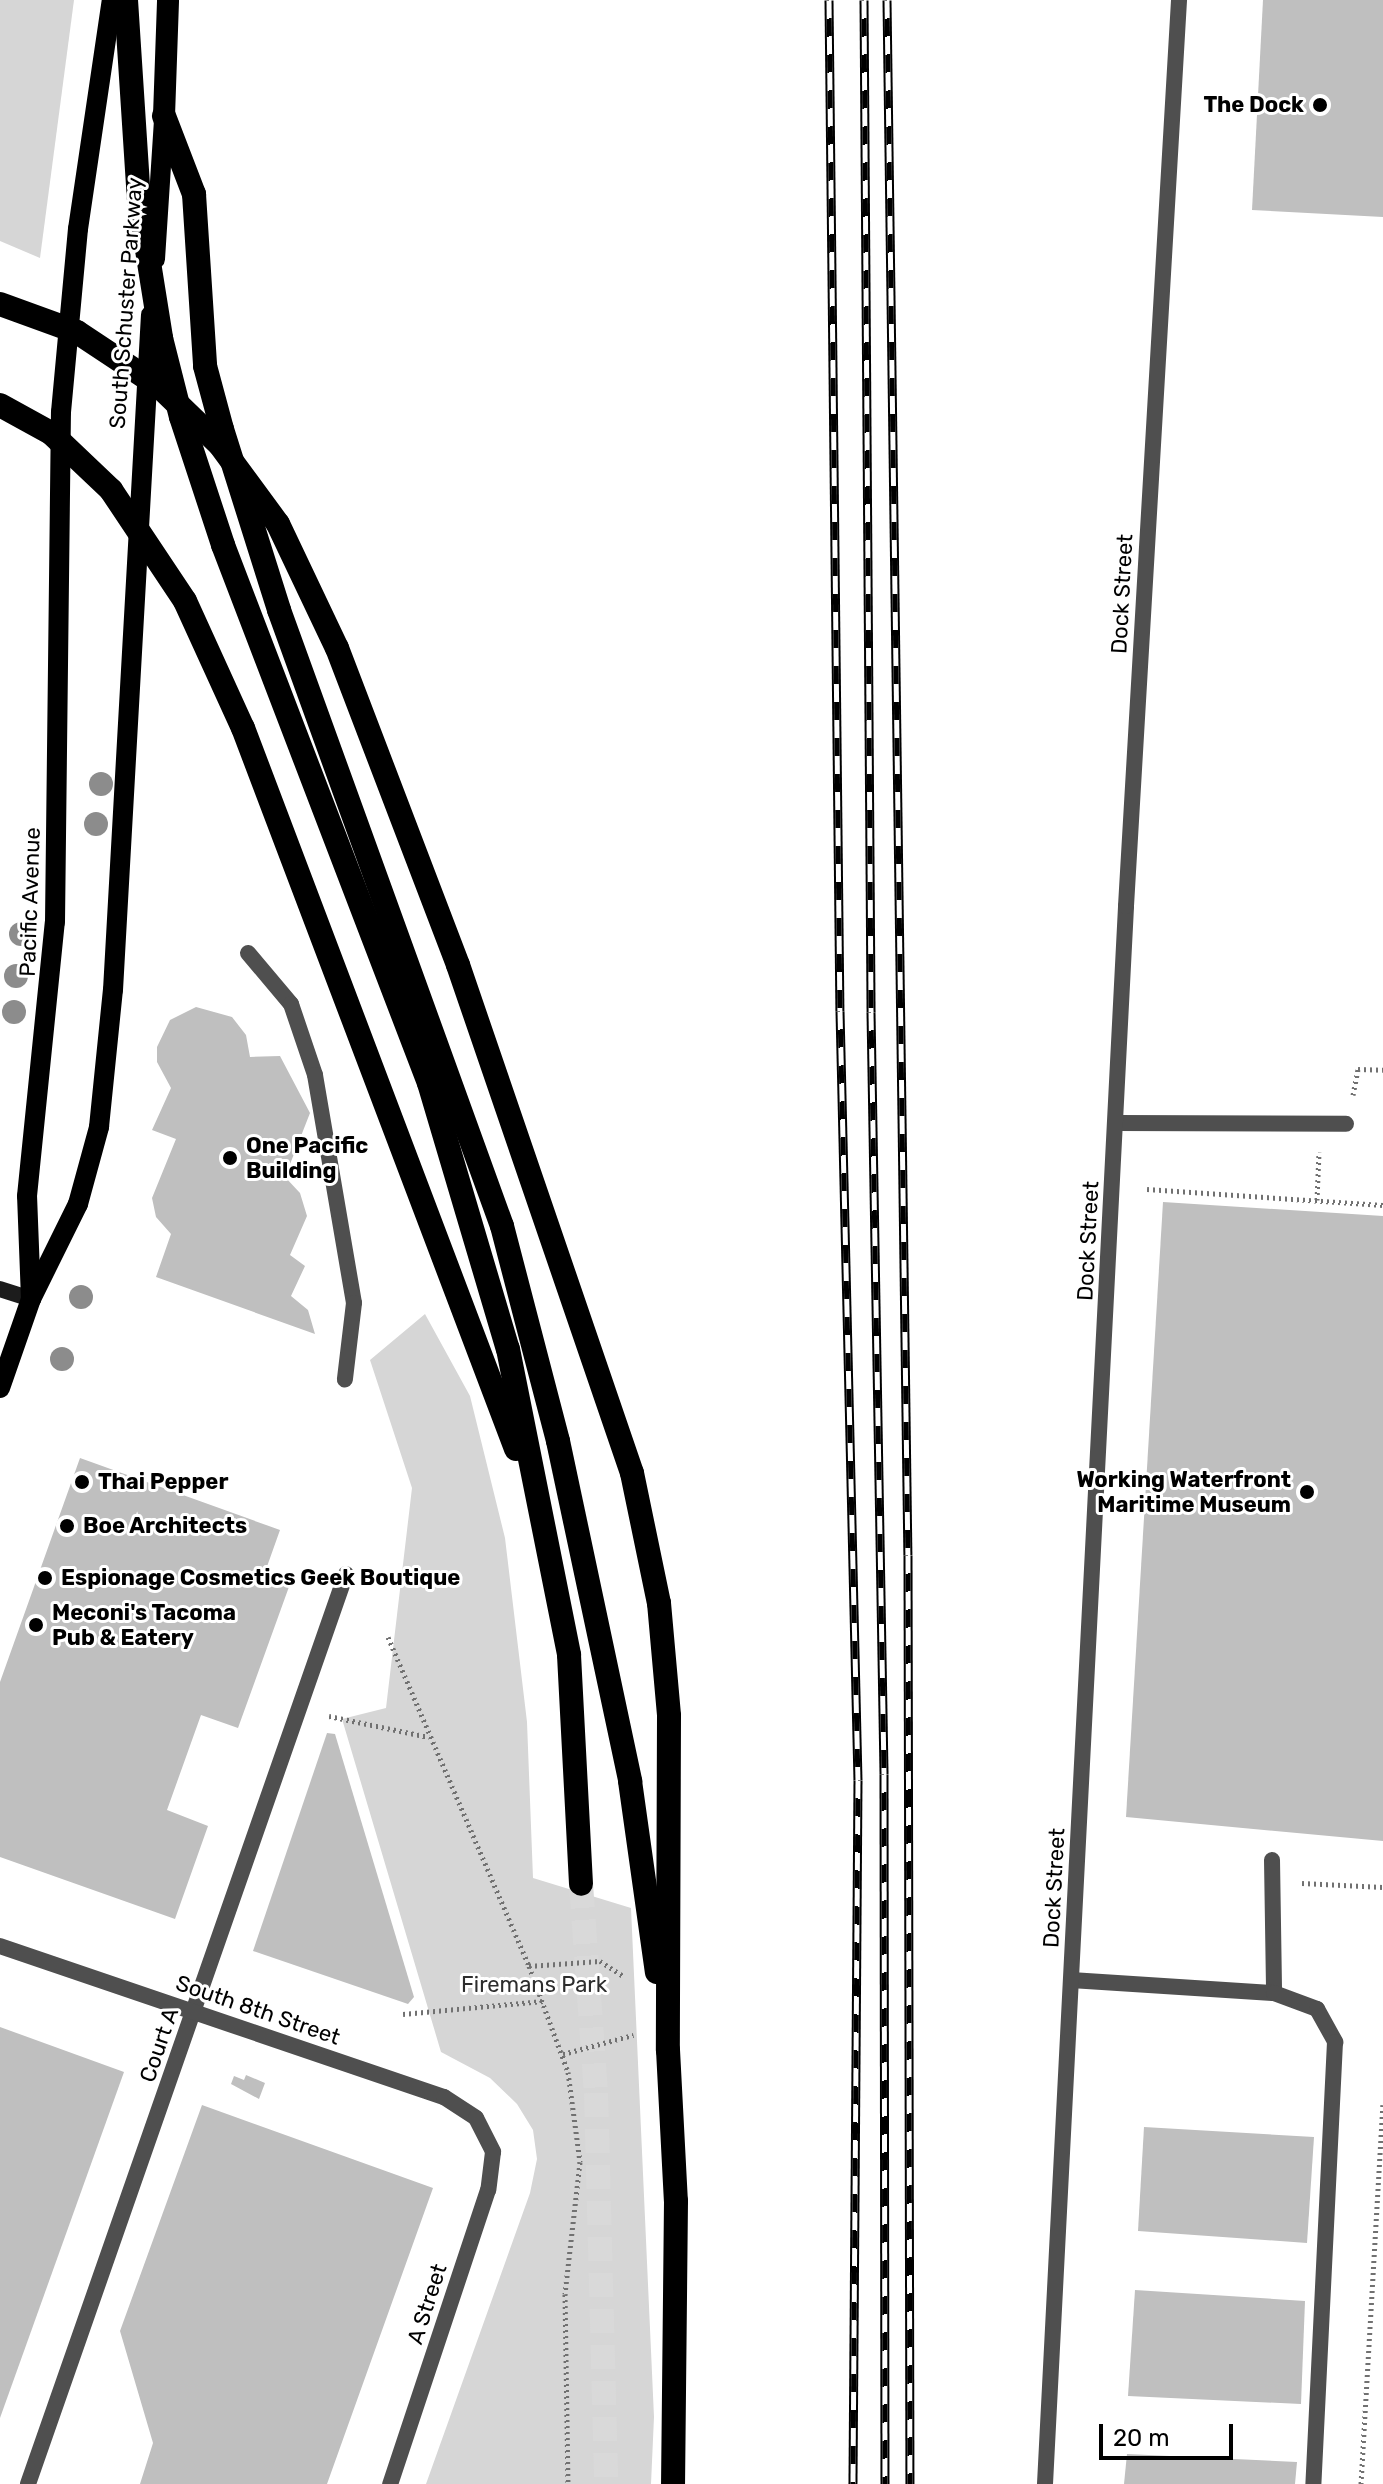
<!DOCTYPE html>
<html>
<head>
<meta charset="utf-8">
<style>
	body { margin:0 }
	#map { position:relative; width:1383px; height:2484px; overflow:hidden; background:#fff; font-family:Rubik,sans-serif }
	div>[style] { position:absolute }
	[style*='--x'] { left:calc(var(--x)*1px); top:calc(var(--y)*1px); width:calc(var(--w)*1px); rotate:calc(var(--a)*1deg) }
	.green>* { inset:0; background:#d6d6d6 }
	.building>* { inset:0; background:#bfbfbf }
	.motorway-tunnel>* { height:24px; margin-top:-12px; transform-origin:0; background:repeating-linear-gradient(90deg,#d9d9d9 0 24px,transparent 0 36px) }
	.path>* { height:5px; margin-top:-2.5px; transform-origin:0; background:repeating-linear-gradient(90deg,#717171 0 2px,transparent 0 6px) }
	.service>* { height:16px; margin:-8px; padding:0 8px; transform-origin:8px; border-radius:8px; background:#4f4f4f }
	.minor>* { height:16px; margin:-8px; padding:0 8px; transform-origin:8px; border-radius:8px; background:#4f4f4f }
	.tertiary>* { height:16px; margin:-8px; padding:0 8px; transform-origin:8px; border-radius:8px; background:#4f4f4f }
	.secondary>* { height:16px; margin:-8px; padding:0 8px; transform-origin:8px; border-radius:8px; background:#1c1c1c }
	.primary>* { height:20px; margin:-10px; padding:0 10px; transform-origin:10px; border-radius:10px; background:#000 }
	.trunk>* { height:22px; margin:-11px; padding:0 11px; transform-origin:11px; border-radius:11px; background:#000 }
	.motorway>* { height:24px; margin:-12px; padding:0 12px; transform-origin:12px; border-radius:12px; background:#000 }
	.rail>* { height:9px; margin-top:-4.5px; transform-origin:0; background:repeating-linear-gradient(90deg,#fff 0 18px,#000 0 36px); box-sizing:border-box; border-block:2px solid #000 }
	.trees>* { width:24px; height:24px; margin:-12px; border-radius:50%; background:#8c8c8c }
	.dots>* { width:22px; height:22px; translate:-50% -50%; box-sizing:border-box; border:4px solid #fff; border-radius:50% }
	span { translate:-50% -50%; white-space:nowrap; text-align:center; line-height:1.15; -webkit-text-stroke:6px #fff; paint-order:stroke }
	.poi-label { font-size:22px; color:#000; font-weight:700 }
	.right { translate:-100% -50%; text-align:right }
	.left { translate:0 -50%; text-align:left }
	.street-label { font-size:22px; color:#000 }
	.park-label { font-size:22px; color:#2d2d2d }
	.scale { position:absolute; left:1099px; top:2424px; width:134px; height:36px; box-sizing:border-box; border:4px solid #000; border-top:0; padding-left:10px; font-size:24px; line-height:28px; white-space:nowrap; color:#000; -webkit-text-stroke:6px #fff; paint-order:stroke }
</style>
</head>
<body>
<div id="map">
	<div class="green">
		<div style="clip-path:polygon(0 0,74px 0,40px 258px,0 241px)"></div>
		<div style="clip-path:polygon(425px 1314px,470px 1396px,505px 1538px,527px 1722px,533px 1878px,631px 1908px,654px 2417px,651px 2484px,426px 2484px,530px 2193px,537px 2159px,533px 2130px,517px 2104px,490px 2078px,441px 2052px,342px 1719px,386px 1708px,412px 1488px,370px 1360px)"></div>
	</div>
	<div class="building">
		<div style="clip-path:polygon(1263px 0,1383px 0,1383px 217px,1252px 210px)"></div>
		<div style="clip-path:polygon(196px 1007px,232px 1017px,246px 1035px,250px 1057px,280px 1056px,310px 1113px,285px 1177px,300px 1193px,307px 1216px,290px 1255px,305px 1266px,291px 1296px,308px 1310px,315px 1334px,156px 1277px,171px 1234px,156px 1217px,152px 1198px,176px 1139px,152px 1130px,171px 1088px,157px 1062px,157px 1047px,170px 1020px)"></div>
		<div style="clip-path:polygon(1163px 1202px,1383px 1216px,1383px 1841px,1126px 1817px)"></div>
		<div style="clip-path:polygon(80px 1458px,280px 1530px,264px 1575px,290px 1584px,238px 1728px,201px 1715px,167px 1810px,208px 1826px,175px 1919px,0 1857px,0 1682px)"></div>
		<div style="clip-path:polygon(327px 1733px,335px 1734px,414px 1997px,408px 2004px,253px 1951px)"></div>
		<div style="clip-path:polygon(0 2027px,124px 2072px,0 2418px)"></div>
		<div style="clip-path:polygon(246px 2075px,265px 2083px,259px 2099px,231px 2084px,234px 2076px,244px 2080px)"></div>
		<div style="clip-path:polygon(202px 2105px,433px 2188px,327px 2484px,140px 2484px,153px 2443px,120px 2331px)"></div>
		<div style="clip-path:polygon(1144px 2127px,1314px 2137px,1307px 2243px,1138px 2231px)"></div>
		<div style="clip-path:polygon(1135px 2290px,1305px 2301px,1301px 2404px,1128px 2396px)"></div>
		<div style="clip-path:polygon(1127px 2454px,1297px 2462px,1295px 2484px,1124px 2484px)"></div>
	</div>
	<div class="motorway-tunnel">
		<div style="--x:581;--y:1884;--w:210;--a:85.9"></div>
		<div style="--x:596;--y:2093;--w:391;--a:88.5"></div>
	</div>
	<div class="path">
		<div style="--x:1353;--y:1095;--w:26;--a:-79"></div>
		<div style="--x:1358;--y:1069;--w:25;--a:2"></div>
		<div style="--x:1147;--y:1189;--w:237;--a:3.9"></div>
		<div style="--x:1317;--y:1200;--w:48;--a:-87.6"></div>
		<div style="--x:388;--y:1637;--w:358;--a:66.8"></div>
		<div style="--x:529;--y:1966;--w:113;--a:69.8"></div>
		<div style="--x:568;--y:2072;--w:91;--a:82.4"></div>
		<div style="--x:580;--y:2162;--w:133;--a:96.5"></div>
		<div style="--x:565;--y:2294;--w:190;--a:89.1"></div>
		<div style="--x:329;--y:1716;--w:102;--a:11.9"></div>
		<div style="--x:1302;--y:1883;--w:81;--a:2.8"></div>
		<div style="--x:529;--y:1966;--w:71;--a:-4"></div>
		<div style="--x:600;--y:1961;--w:27;--a:33"></div>
		<div style="--x:403;--y:2014;--w:141;--a:-5.3"></div>
		<div style="--x:563;--y:2054;--w:73;--a:-15.2"></div>
		<div style="--x:1361;--y:2484;--w:380;--a:-86.7"></div>
	</div>
	<div class="service">
		<div style="--x:248;--y:953;--w:67;--a:49.9"></div>
		<div style="--x:291;--y:1004;--w:75;--a:71.3"></div>
		<div style="--x:315;--y:1075;--w:231;--a:80.3"></div>
		<div style="--x:354;--y:1303;--w:77;--a:96.8"></div>
		<div style="--x:1116;--y:1123;--w:230;--a:0.2"></div>
		<div style="--x:1272;--y:1860;--w:133;--a:89.1"></div>
		<div style="--x:1071;--y:1980;--w:203;--a:3.7"></div>
		<div style="--x:1274;--y:1993;--w:46;--a:20.4"></div>
		<div style="--x:1317;--y:2009;--w:38;--a:61"></div>
		<div style="--x:1335;--y:2042;--w:443;--a:92.8"></div>
	</div>
	<div class="minor">
		<div style="--x:28;--y:2484;--w:964;--a:-70.74"></div>
	</div>
	<div class="tertiary">
		<div style="--x:0;--y:1946;--w:469;--a:18.8"></div>
		<div style="--x:444;--y:2097;--w:38;--a:33"></div>
		<div style="--x:476;--y:2118;--w:38;--a:63"></div>
		<div style="--x:493;--y:2152;--w:38;--a:97"></div>
		<div style="--x:488;--y:2190;--w:310;--a:108.4"></div>
		<div style="--x:1045;--y:2484;--w:1580;--a:-87.06"></div>
		<div style="--x:1126;--y:906;--w:908;--a:-86.65"></div>
	</div>
	<div class="secondary">
		<div style="--x:0;--y:1289;--w:33;--a:18"></div>
	</div>
	<div class="primary">
		<div style="--x:155;--y:259;--w:139;--a:-86.3"></div>
		<div style="--x:31;--y:1299;--w:103;--a:-92.2"></div>
		<div style="--x:27;--y:1196;--w:275;--a:-84.2"></div>
		<div style="--x:55;--y:922;--w:510;--a:-89.33"></div>
		<div style="--x:61;--y:412;--w:184;--a:-84.7"></div>
		<div style="--x:78;--y:229;--w:232;--a:-81.6"></div>
		<div style="--x:0;--y:1388;--w:94;--a:-70.8"></div>
		<div style="--x:31;--y:1299;--w:106;--a:-63.7"></div>
		<div style="--x:78;--y:1204;--w:80;--a:-74.7"></div>
		<div style="--x:99;--y:1127;--w:138;--a:-84.2"></div>
		<div style="--x:113;--y:990;--w:676;--a:-86.78"></div>
	</div>
	<div class="trunk">
		<div style="--x:164;--y:116;--w:116;--a:-88"></div>
	</div>
	<div class="motorway">
		<div style="--x:126;--y:0;--w:200;--a:86.3"></div>
		<div style="--x:139;--y:200;--w:140;--a:80.9"></div>
		<div style="--x:161;--y:338;--w:81;--a:75.8"></div>
		<div style="--x:181;--y:417;--w:135;--a:71.8"></div>
		<div style="--x:223;--y:545;--w:576;--a:69.05"></div>
		<div style="--x:429;--y:1083;--w:277;--a:73.5"></div>
		<div style="--x:508;--y:1349;--w:312;--a:78.7"></div>
		<div style="--x:569;--y:1655;--w:229;--a:87"></div>
		<div style="--x:164;--y:116;--w:84;--a:69"></div>
		<div style="--x:194;--y:194;--w:172;--a:86.3"></div>
		<div style="--x:205;--y:366;--w:65;--a:74.9"></div>
		<div style="--x:222;--y:429;--w:190;--a:72.5"></div>
		<div style="--x:279;--y:610;--w:655;--a:70.1"></div>
		<div style="--x:502;--y:1226;--w:222;--a:75.4"></div>
		<div style="--x:558;--y:1441;--w:348;--a:78"></div>
		<div style="--x:630;--y:1781;--w:193;--a:82"></div>
		<div style="--x:0;--y:304;--w:82;--a:20"></div>
		<div style="--x:77;--y:332;--w:100;--a:33.5"></div>
		<div style="--x:160;--y:387;--w:83;--a:44"></div>
		<div style="--x:220;--y:445;--w:98;--a:53.7"></div>
		<div style="--x:278;--y:524;--w:137;--a:64.6"></div>
		<div style="--x:337;--y:648;--w:339;--a:69.1"></div>
		<div style="--x:458;--y:965;--w:537;--a:71.09"></div>
		<div style="--x:632;--y:1473;--w:133;--a:78.3"></div>
		<div style="--x:659;--y:1603;--w:113;--a:84.9"></div>
		<div style="--x:669;--y:1716;--w:334;--a:90.2"></div>
		<div style="--x:668;--y:2050;--w:151;--a:87"></div>
		<div style="--x:676;--y:2201;--w:283;--a:90.6"></div>
		<div style="--x:0;--y:405;--w:58;--a:28.8"></div>
		<div style="--x:51;--y:433;--w:83;--a:43.5"></div>
		<div style="--x:111;--y:490;--w:133;--a:56.3"></div>
		<div style="--x:185;--y:601;--w:140;--a:65.5"></div>
		<div style="--x:243;--y:728;--w:771;--a:69.26"></div>
	</div>
	<div class="rail">
		<div style="--x:829;--y:0;--w:1011;--a:89.38"></div>
		<div style="--x:840;--y:1011;--w:769;--a:88.66"></div>
		<div style="--x:858;--y:1780;--w:704;--a:90.41"></div>
		<div style="--x:864;--y:0;--w:1012;--a:89.6"></div>
		<div style="--x:871;--y:1012;--w:762;--a:89.02"></div>
		<div style="--x:884;--y:1774;--w:710;--a:89.92"></div>
		<div style="--x:887;--y:0;--w:1555;--a:89.23"></div>
		<div style="--x:908;--y:1555;--w:929;--a:89.88"></div>
	</div>
	<div class="trees">
		<div style="left:101px;top:784px"></div>
		<div style="left:96px;top:824px"></div>
		<div style="left:21px;top:934px"></div>
		<div style="left:16px;top:976px"></div>
		<div style="left:14px;top:1012px"></div>
		<div style="left:81px;top:1297px"></div>
		<div style="left:62px;top:1359px"></div>
	</div>
	<div class="dots">
		<div style="left:1320px;top:105px;background:#000"></div>
		<div style="left:230px;top:1158px;background:#000"></div>
		<div style="left:82px;top:1482px;background:#000"></div>
		<div style="left:1307px;top:1492px;background:#000"></div>
		<div style="left:67px;top:1526px;background:#000"></div>
		<div style="left:45px;top:1578px;background:#000"></div>
		<div style="left:36px;top:1625px;background:#000"></div>
	</div>
	<div class="poi-label">
		<span class="right" style="left:1304px;top:105px">The Dock</span>
		<span class="left" style="left:246px;top:1158px">One Pacific<br>Building</span>
		<span class="right" style="left:1291px;top:1492px">Working Waterfront<br>Maritime Museum</span>
		<span class="left" style="left:98px;top:1482px">Thai Pepper</span>
		<span class="left" style="left:83px;top:1526px">Boe Architects</span>
		<span class="left" style="left:61px;top:1578px">Espionage Cosmetics Geek Boutique</span>
		<span class="left" style="left:52px;top:1625px">Meconi's Tacoma<br>Pub &amp; Eatery</span>
	</div>
	<div class="street-label">
		<span style="left:126px;top:303px;rotate:-86deg">South Schuster Parkway</span>
		<span style="left:1122px;top:594px;rotate:-87deg">Dock Street</span>
		<span style="left:30px;top:902px;rotate:-88deg">Pacific Avenue</span>
		<span style="left:1088px;top:1241px;rotate:-87deg">Dock Street</span>
		<span style="left:1054px;top:1888px;rotate:-87deg">Dock Street</span>
		<span style="left:258px;top:2010px;rotate:19deg">South 8th Street</span>
		<span style="left:159px;top:2045px;rotate:-71deg">Court A</span>
		<span style="left:427px;top:2304px;rotate:-72deg">A Street</span>
	</div>
	<div class="park-label">
		<span style="left:534px;top:1985px">Firemans Park</span>
	</div>
	<div class="scale">20 m</div>
</div>
</body>
</html>
